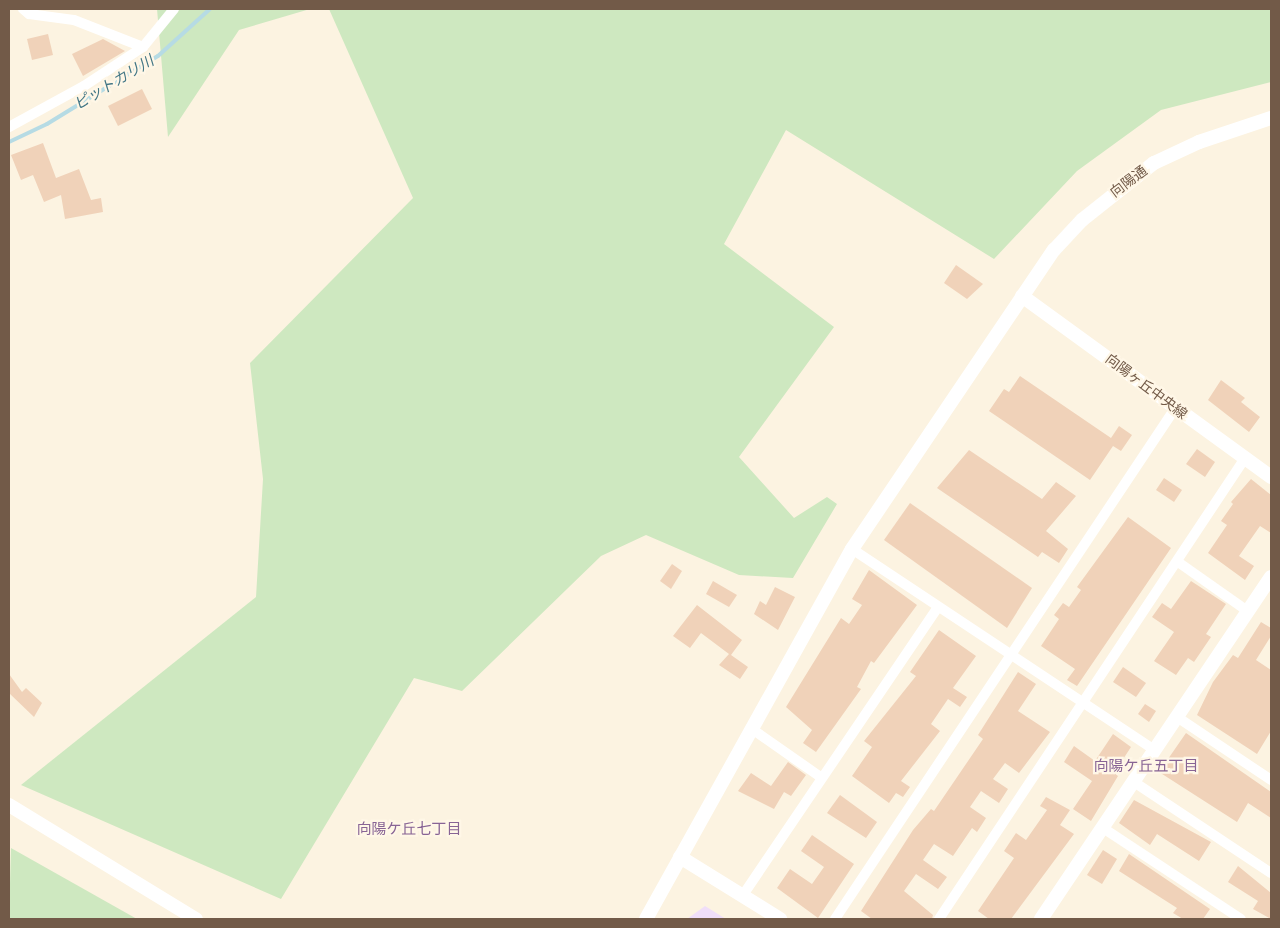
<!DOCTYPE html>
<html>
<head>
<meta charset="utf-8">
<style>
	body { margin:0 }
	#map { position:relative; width:1280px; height:928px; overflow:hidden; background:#fcf3e1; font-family:"Fira Sans Condensed","Noto Sans JP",sans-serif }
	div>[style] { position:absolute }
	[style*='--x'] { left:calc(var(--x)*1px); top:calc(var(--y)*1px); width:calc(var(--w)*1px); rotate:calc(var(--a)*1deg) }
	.education>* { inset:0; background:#f0def8 }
	.green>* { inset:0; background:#cee8c0 }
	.stream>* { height:4px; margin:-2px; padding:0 2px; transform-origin:2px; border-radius:2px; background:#b6dbe4 }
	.building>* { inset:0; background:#f0d2b9 }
	.street>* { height:10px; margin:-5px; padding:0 5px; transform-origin:5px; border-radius:5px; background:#fff }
	.secondary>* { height:14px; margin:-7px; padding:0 7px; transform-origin:7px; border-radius:7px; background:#fff }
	span { translate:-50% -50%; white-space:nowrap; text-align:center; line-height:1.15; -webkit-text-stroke:4.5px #fff7e7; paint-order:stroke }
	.street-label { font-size:14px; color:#725a48 }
	.water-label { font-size:15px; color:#427685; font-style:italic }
	.neighbourhood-label { font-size:15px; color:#886495 }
	.frame { position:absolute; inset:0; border:10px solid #725a48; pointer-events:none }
</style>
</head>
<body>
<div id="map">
	<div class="education">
		<div style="clip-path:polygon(705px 906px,726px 919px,687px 919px)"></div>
	</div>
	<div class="green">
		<div style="clip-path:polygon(157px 9px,310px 9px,239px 30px,168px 137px)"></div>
		<div style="clip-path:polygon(329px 9px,1271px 9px,1271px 82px,1161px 110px,1077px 171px,994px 259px,786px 130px,724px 244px,834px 327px,739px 457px,794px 518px,827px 497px,837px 504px,793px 578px,739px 575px,646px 535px,601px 556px,462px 691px,414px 678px,281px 899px,21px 785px,256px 597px,263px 479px,250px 363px,413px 198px)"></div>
		<div style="clip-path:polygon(11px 848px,137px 919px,9px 919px)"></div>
	</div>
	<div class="stream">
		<div style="--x:9;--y:142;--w:42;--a:-25.3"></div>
		<div style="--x:47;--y:124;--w:130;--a:-31.5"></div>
		<div style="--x:158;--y:56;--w:70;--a:-42.1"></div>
	</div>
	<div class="building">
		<div style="clip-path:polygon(48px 34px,53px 55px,32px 60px,27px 39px)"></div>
		<div style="clip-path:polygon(103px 39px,125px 51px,83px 76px,72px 54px)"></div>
		<div style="clip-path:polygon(142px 89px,152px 109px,118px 126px,108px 106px)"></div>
		<div style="clip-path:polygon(43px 143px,56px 178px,79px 169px,91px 200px,101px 198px,103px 212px,65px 219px,61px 195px,44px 202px,33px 175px,21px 180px,11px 155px)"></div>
		<div style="clip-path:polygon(956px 265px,983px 284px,967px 299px,944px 283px)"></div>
		<div style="clip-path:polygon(1020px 376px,1111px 438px,1119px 426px,1132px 435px,1121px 451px,1113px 446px,1090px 480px,989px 411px,1004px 389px,1009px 392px)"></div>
		<div style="clip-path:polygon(1221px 380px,1245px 398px,1241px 402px,1260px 417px,1249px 432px,1208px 400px)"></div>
		<div style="clip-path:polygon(1197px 449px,1215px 462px,1205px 477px,1186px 464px)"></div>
		<div style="clip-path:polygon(969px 450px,1042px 499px,1056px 482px,1076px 496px,1046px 531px,1068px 549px,1059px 563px,1042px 552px,1038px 557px,937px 488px)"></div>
		<div style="clip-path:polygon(1164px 478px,1182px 490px,1174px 502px,1156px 490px)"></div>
		<div style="clip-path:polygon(1251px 479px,1271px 495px,1271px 533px,1260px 526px,1239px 556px,1254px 566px,1245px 580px,1208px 553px,1227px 525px,1221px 521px,1233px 504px,1231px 502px)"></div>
		<div style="clip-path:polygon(910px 503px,1032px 588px,1007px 628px,884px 540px)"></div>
		<div style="clip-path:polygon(1128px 517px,1171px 548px,1077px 686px,1067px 680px,1075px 669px,1041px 646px,1059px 619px,1054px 615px,1063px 603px,1069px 607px,1081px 590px,1077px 587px)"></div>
		<div style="clip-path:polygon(672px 564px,682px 571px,671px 589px,660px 581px)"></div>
		<div style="clip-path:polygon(869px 570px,917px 605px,874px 663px,871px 661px,857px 687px,861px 689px,816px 752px,803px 743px,812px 730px,786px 707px,841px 618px,849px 624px,862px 605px,852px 599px)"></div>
		<div style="clip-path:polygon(713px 581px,737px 595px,729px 607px,706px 594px)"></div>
		<div style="clip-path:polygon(1191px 581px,1226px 604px,1206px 634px,1211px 637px,1194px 662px,1188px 658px,1176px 675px,1154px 661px,1174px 632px,1152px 617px,1162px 603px,1171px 609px)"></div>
		<div style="clip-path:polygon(775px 587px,795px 597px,778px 630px,754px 614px,760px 601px,766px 605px)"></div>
		<div style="clip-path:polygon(697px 605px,742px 640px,731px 655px,748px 667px,740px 679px,719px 665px,729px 654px,701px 633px,690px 648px,673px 636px)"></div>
		<div style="clip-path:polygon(1261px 622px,1271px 628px,1271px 636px,1256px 660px,1271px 670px,1271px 731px,1257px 754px,1197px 715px,1213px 682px,1233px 655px,1238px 658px)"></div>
		<div style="clip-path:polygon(939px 630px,976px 656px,953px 688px,967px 697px,960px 707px,948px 699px,931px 724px,940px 731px,901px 781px,910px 787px,903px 797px,896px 793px,889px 803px,852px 776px,872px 747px,864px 741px,916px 676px,910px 672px)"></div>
		<div style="clip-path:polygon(1123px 667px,1146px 683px,1136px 697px,1113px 682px)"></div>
		<div style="clip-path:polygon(1018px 672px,1036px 684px,1018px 711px,1050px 732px,1019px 773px,1005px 763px,993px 779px,1008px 789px,999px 803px,981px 791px,970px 807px,986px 818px,977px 832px,972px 828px,953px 856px,934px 844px,923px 860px,947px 877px,938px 889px,916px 874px,904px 891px,933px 915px,932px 919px,872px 919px,861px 911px,913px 830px,931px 809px,934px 811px,983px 739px,978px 735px)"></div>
		<div style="clip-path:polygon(9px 674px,22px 692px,26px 688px,42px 703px,34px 717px,9px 693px)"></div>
		<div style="clip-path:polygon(1145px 704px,1156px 711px,1149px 722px,1138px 714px)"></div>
		<div style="clip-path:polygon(1186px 733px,1271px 792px,1271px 818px,1248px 803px,1237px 822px,1159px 772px)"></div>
		<div style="clip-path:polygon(1113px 734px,1131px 747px,1114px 773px,1118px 776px,1091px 821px,1073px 809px,1092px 781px,1064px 762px,1074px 746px,1095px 761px)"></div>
		<div style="clip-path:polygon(788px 762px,806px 775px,791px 796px,784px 792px,774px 809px,738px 791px,751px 773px,771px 786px)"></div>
		<div style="clip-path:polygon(840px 795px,877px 822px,866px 838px,827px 813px)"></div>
		<div style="clip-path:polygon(1046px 797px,1070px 810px,1060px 825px,1074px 834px,1011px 919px,989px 919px,978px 911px,1014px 858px,1004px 851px,1016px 833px,1026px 840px,1047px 810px,1040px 806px)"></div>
		<div style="clip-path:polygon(1134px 800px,1211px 842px,1199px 861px,1157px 834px,1150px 845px,1119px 823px)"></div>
		<div style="clip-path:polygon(812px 835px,854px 864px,818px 918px,777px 888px,790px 869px,812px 884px,824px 867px,801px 851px)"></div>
		<div style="clip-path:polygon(1103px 850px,1117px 859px,1102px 884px,1087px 875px)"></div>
		<div style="clip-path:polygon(1129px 854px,1210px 909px,1203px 919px,1183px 919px,1173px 913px,1177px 908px,1119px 871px)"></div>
		<div style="clip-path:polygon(1238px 866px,1271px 893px,1271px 919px,1253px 909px,1258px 901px,1228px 882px)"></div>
	</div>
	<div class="street">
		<div style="--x:23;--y:9;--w:8;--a:40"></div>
		<div style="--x:29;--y:14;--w:45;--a:7.6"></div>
		<div style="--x:74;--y:20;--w:74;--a:21.4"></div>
		<div style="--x:9;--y:127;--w:85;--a:-28.7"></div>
		<div style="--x:84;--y:86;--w:71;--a:-33.5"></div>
		<div style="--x:143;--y:47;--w:49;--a:-50.8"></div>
		<div style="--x:852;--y:549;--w:363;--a:33.6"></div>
		<div style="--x:1178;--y:562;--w:87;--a:35.2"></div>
		<div style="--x:1177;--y:717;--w:113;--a:33.8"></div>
		<div style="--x:752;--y:729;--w:85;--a:35"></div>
		<div style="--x:1134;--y:782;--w:164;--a:33.6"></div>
		<div style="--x:1103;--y:828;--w:165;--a:33.4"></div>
		<div style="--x:743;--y:895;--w:348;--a:-55.9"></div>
		<div style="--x:835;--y:919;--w:612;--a:-56.34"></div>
		<div style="--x:939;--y:919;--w:553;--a:-56.42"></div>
	</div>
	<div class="secondary">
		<div style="--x:1022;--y:296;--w:308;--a:36"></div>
		<div style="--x:9;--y:805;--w:219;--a:31.4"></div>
		<div style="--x:680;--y:857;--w:118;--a:31.8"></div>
		<div style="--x:646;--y:919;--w:423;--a:-60.9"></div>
		<div style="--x:852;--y:549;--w:361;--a:-56"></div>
		<div style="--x:1054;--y:250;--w:41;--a:-47"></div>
		<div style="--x:1082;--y:220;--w:92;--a:-38.4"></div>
		<div style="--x:1154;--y:163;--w:50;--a:-25"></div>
		<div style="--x:1199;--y:142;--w:76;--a:-18.4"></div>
		<div style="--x:1041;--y:919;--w:412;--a:-56.1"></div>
	</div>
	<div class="street-label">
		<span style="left:1129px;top:182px;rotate:-37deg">向陽通</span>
		<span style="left:1146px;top:387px;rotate:37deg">向陽ヶ丘中央線</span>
	</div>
	<div class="water-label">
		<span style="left:114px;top:83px;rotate:-31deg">ピットカリ川</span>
	</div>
	<div class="neighbourhood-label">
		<span style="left:1146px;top:767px">向陽ケ丘五丁目</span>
		<span style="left:409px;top:830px">向陽ケ丘七丁目</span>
	</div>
	<div class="frame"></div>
</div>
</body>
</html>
